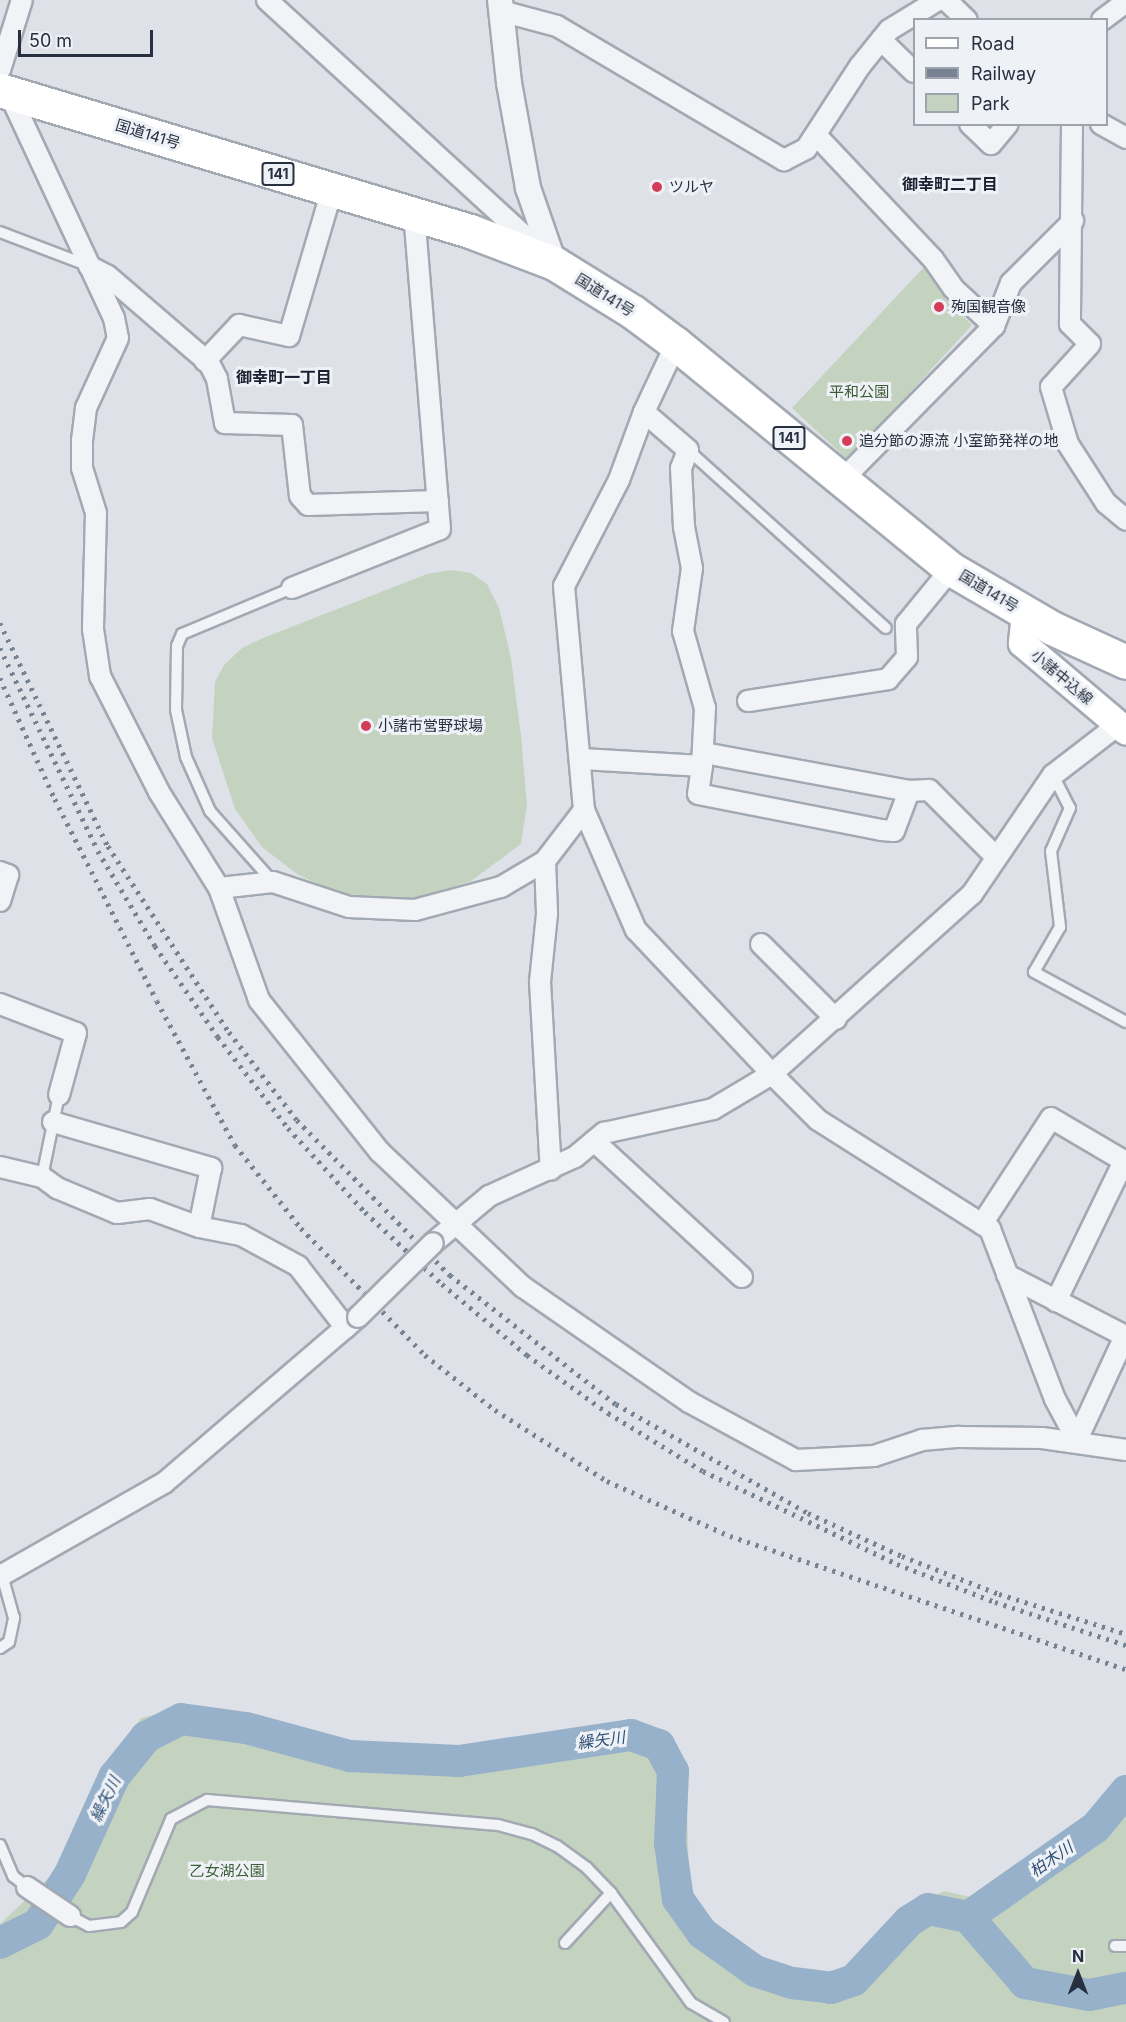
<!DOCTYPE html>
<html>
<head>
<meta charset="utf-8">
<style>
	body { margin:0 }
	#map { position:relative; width:1126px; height:2022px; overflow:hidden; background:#dee2e8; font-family:Inter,"Noto Sans JP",sans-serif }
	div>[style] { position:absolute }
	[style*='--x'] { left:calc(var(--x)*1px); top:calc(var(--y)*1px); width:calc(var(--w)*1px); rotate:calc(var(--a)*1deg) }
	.green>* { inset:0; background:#c4d3bf }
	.river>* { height:32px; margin:-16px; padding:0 16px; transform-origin:16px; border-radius:16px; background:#97b1ca }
	.roads { filter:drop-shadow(2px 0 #a3a9b2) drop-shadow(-2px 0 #a3a9b2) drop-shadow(0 2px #a3a9b2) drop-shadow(0 -2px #a3a9b2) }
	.service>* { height:10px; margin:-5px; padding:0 5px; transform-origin:5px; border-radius:5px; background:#f1f3f6 }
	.minor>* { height:20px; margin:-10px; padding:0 10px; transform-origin:10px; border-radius:10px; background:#f1f3f6 }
	.tertiary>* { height:24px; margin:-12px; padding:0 12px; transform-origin:12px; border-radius:12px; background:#f1f3f6 }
	.secondary>* { height:27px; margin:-13.5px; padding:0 13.5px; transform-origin:13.5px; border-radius:13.5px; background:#fff }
	.trunk>* { height:33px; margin:-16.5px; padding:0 16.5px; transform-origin:16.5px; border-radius:16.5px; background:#fff }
	.rail>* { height:4.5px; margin-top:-2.25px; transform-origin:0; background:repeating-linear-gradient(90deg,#778292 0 3px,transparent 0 9px) }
	.bridges { filter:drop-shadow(2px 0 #a3a9b2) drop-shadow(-2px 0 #a3a9b2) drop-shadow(0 2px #a3a9b2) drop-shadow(0 -2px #a3a9b2) }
	.minor-bridge>* { height:20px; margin:-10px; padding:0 10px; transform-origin:10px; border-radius:10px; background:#f1f3f6 }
	.dots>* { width:16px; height:16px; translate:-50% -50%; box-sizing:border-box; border:3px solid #eef1f6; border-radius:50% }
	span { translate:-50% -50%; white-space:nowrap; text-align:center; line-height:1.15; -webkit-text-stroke:6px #eef1f6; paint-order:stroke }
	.shield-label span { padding:2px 4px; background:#eef1f6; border:2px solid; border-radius:4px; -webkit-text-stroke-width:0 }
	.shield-label { font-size:14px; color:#273040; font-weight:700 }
	.street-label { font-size:15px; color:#273040 }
	.poi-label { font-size:15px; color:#273040 }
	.left { translate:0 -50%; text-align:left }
	.park-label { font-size:15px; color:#3c5c33 }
	.neighbourhood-label { font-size:16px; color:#192130; font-weight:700 }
	.water-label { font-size:16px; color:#2f5075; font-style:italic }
	.legend { position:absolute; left:913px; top:18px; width:195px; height:108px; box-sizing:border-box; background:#eef1f6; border:2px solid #9ea4ad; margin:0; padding:8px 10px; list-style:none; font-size:18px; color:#273040 }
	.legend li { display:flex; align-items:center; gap:12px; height:30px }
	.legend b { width:30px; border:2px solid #9ea4ad }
	.north { position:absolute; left:1048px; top:1944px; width:60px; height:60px; -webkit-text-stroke:4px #eef1f6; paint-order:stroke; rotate:0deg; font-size:16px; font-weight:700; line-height:24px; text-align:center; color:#273040 }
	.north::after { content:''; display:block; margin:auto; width:21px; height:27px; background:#273040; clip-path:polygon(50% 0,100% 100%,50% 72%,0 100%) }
	.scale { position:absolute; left:18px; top:30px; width:135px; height:27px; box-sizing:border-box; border:3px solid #273040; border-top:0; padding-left:8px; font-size:18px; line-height:21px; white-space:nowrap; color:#273040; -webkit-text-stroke:4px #eef1f6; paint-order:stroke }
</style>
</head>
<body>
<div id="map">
	<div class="green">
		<div style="clip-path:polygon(925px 266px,948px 302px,972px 325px,848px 460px,792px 408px)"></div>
		<div style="clip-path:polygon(451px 570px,471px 573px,487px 584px,499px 608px,511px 658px,521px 736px,527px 805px,521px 844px,471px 881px,423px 897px,368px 899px,328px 889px,297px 874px,262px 847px,235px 809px,212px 738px,215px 682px,224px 665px,242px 648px,263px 638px,427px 574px)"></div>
		<div style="clip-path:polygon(187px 1707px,363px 1746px,494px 1747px,621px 1724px,661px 1731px,686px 1784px,690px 1898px,736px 1943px,786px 1971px,833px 1976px,878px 1945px,909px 1909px,944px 1891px,976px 1898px,1082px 1825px,1126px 1782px,1126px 2022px,0 2022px,0 1924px,57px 1870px,107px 1766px,141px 1718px)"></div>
	</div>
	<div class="river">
		<div style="--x:968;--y:1917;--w:156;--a:-35.1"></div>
		<div style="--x:1096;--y:1827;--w:47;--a:-50.2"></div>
		<div style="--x:0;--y:1943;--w:42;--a:-26.6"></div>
		<div style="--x:38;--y:1924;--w:59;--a:-57.4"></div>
		<div style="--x:70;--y:1874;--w:107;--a:-65.6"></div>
		<div style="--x:114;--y:1777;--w:51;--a:-51.3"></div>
		<div style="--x:146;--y:1737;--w:39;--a:-27"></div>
		<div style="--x:181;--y:1719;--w:66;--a:7.9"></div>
		<div style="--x:246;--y:1728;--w:108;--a:15.1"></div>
		<div style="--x:350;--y:1756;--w:109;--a:2.6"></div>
		<div style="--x:459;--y:1761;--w:174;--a:-8.6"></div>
		<div style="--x:631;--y:1735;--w:30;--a:20"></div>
		<div style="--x:659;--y:1745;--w:30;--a:62"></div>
		<div style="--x:673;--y:1771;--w:72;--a:92.4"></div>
		<div style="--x:670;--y:1843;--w:57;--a:81.9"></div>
		<div style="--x:678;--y:1899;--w:42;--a:54.8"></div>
		<div style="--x:702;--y:1933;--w:65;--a:35.6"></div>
		<div style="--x:755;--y:1971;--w:40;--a:18"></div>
		<div style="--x:793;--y:1983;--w:38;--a:7"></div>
		<div style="--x:831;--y:1988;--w:24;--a:-19"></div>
		<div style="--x:854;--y:1980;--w:81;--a:-47"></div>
		<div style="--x:909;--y:1921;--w:22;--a:-32"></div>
		<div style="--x:928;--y:1909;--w:41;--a:11.3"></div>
		<div style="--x:968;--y:1917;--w:87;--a:49.2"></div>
		<div style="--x:1025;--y:1983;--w:65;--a:10.6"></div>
		<div style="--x:1089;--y:1995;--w:38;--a:-11"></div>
	</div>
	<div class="roads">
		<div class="service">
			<div style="--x:0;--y:232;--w:95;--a:20.9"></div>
			<div style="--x:688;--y:450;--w:266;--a:42"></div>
			<div style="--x:1053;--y:775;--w:37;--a:63"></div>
			<div style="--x:1070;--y:808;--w:47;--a:113.8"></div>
			<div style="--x:1051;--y:851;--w:77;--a:83.2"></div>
			<div style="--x:1060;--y:927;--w:52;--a:120"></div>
			<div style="--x:1034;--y:972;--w:105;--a:28.5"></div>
			<div style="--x:273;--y:882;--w:95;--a:-131.6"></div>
			<div style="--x:210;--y:811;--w:59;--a:-114"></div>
			<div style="--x:186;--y:757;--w:48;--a:-102"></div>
			<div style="--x:176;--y:710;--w:64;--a:-89.1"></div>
			<div style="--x:177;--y:646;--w:13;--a:-67"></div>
			<div style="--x:182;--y:634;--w:119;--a:-22.7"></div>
			<div style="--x:42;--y:1177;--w:84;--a:-78.3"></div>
			<div style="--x:0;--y:1648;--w:11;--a:-34"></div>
			<div style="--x:9;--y:1642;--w:25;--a:-78"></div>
			<div style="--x:14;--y:1618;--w:45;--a:-105.6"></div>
			<div style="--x:0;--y:1845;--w:34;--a:67"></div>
			<div style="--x:13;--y:1876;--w:18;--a:38"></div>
			<div style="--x:70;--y:1916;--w:21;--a:28"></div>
			<div style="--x:89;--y:1926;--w:32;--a:-7"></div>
			<div style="--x:121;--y:1922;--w:15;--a:-42"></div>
			<div style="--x:132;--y:1912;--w:101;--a:-67.2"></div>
			<div style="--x:171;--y:1819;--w:41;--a:-27.8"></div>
			<div style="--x:207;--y:1800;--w:292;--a:4.9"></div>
			<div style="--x:498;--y:1825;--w:35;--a:15"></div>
			<div style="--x:532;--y:1834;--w:28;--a:26"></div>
			<div style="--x:557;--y:1846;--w:37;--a:36"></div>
			<div style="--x:587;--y:1868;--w:35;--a:46"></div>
			<div style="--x:611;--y:1893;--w:136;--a:54"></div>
			<div style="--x:691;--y:2003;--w:38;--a:30"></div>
			<div style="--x:565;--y:1943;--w:68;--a:-47.4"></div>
			<div style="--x:1115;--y:1946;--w:11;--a:0"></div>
		</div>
		<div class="minor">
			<div style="--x:267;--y:0;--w:369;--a:42.5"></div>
			<div style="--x:946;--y:0;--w:29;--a:44"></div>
			<div style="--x:501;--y:11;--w:58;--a:15"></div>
			<div style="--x:557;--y:26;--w:264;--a:30.6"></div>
			<div style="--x:784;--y:160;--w:25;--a:-27"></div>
			<div style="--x:806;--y:149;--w:99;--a:-57"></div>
			<div style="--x:860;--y:66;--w:46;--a:-51.1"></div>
			<div style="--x:889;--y:30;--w:57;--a:-31.5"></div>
			<div style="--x:1102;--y:20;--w:30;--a:-37"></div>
			<div style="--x:881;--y:40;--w:46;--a:44.1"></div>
			<div style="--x:0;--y:70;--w:73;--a:-72.6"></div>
			<div style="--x:9;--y:93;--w:248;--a:65"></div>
			<div style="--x:114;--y:318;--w:20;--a:79"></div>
			<div style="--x:118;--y:338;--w:77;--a:114.6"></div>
			<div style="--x:86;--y:408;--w:32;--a:97"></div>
			<div style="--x:82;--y:440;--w:28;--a:90"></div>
			<div style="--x:82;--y:468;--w:47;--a:72.7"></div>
			<div style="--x:96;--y:513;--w:116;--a:91.5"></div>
			<div style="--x:93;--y:629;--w:48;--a:81.5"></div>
			<div style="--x:100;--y:676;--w:130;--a:63"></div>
			<div style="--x:159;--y:792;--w:113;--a:58"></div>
			<div style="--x:219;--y:888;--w:119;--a:70.3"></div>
			<div style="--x:259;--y:1000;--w:194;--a:51.5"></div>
			<div style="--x:380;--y:1152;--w:197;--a:43.4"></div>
			<div style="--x:523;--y:1287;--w:202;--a:34.7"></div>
			<div style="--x:689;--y:1402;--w:122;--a:28.5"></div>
			<div style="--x:796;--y:1460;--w:78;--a:-2.9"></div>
			<div style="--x:874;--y:1456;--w:51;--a:-18.4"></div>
			<div style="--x:922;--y:1440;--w:37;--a:-5"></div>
			<div style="--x:959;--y:1437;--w:83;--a:0.7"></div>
			<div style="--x:1042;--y:1438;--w:85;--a:8.1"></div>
			<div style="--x:970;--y:124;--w:29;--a:44"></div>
			<div style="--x:991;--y:144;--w:26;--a:-50"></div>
			<div style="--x:1072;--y:124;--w:200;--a:90.6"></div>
			<div style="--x:1070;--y:324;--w:28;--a:45"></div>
			<div style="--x:1090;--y:344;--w:58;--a:132.2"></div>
			<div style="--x:1051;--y:387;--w:59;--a:73.4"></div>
			<div style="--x:1068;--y:444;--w:70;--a:57.2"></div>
			<div style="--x:1106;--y:503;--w:26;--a:40"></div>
			<div style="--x:1101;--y:124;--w:29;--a:29"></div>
			<div style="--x:816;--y:135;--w:170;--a:46.7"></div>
			<div style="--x:933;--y:259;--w:35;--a:55"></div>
			<div style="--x:953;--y:288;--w:56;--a:42.8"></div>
			<div style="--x:89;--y:266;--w:21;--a:28"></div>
			<div style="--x:108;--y:276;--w:133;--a:40.7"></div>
			<div style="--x:209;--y:363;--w:18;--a:63"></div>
			<div style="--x:217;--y:379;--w:45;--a:79.7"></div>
			<div style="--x:225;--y:423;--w:67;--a:1.7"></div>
			<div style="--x:292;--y:425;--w:71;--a:83.6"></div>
			<div style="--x:300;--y:496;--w:12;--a:48"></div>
			<div style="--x:308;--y:505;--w:130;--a:-1.8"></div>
			<div style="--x:676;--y:344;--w:75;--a:115.2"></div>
			<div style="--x:644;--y:412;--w:72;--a:110.2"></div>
			<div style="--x:619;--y:480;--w:119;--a:117.4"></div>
			<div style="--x:564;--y:586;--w:225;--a:84.9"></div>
			<div style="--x:584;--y:810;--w:131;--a:66.6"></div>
			<div style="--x:636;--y:930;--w:198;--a:46.6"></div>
			<div style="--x:772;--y:1074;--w:65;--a:45"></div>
			<div style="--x:818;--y:1120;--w:204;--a:32.4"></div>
			<div style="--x:990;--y:1229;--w:182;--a:69.1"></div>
			<div style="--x:1055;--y:1399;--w:47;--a:61.8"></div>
			<div style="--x:205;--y:361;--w:50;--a:-46.6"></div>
			<div style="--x:239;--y:325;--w:51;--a:12.4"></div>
			<div style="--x:289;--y:336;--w:152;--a:-73.6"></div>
			<div style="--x:644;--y:412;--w:58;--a:40.8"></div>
			<div style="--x:688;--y:450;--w:19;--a:111"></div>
			<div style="--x:681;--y:468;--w:59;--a:87.1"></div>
			<div style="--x:684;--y:527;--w:42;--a:79"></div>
			<div style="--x:692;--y:568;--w:64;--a:98.1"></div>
			<div style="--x:683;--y:631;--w:80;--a:74.1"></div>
			<div style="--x:705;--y:708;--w:58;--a:93"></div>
			<div style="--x:841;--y:481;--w:218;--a:-45.4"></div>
			<div style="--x:994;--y:326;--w:46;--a:-68.4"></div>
			<div style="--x:1011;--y:283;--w:88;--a:-45"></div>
			<div style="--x:292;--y:588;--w:159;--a:-21.7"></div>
			<div style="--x:440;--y:529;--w:315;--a:-94.7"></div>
			<div style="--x:748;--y:701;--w:142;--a:-8.9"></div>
			<div style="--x:888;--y:679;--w:29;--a:-49"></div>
			<div style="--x:907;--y:657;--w:33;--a:-92"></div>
			<div style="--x:906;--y:624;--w:71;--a:-50.7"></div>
			<div style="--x:704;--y:753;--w:208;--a:10.5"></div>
			<div style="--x:582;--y:759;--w:120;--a:3.3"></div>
			<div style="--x:702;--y:766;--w:28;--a:98"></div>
			<div style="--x:698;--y:794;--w:187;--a:11.1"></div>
			<div style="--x:881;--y:830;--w:13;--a:4"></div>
			<div style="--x:894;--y:831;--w:43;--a:-69.4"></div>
			<div style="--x:909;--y:791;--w:20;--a:-3"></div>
			<div style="--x:929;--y:790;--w:95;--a:45"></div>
			<div style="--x:545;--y:861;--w:53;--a:87.8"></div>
			<div style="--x:547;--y:914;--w:68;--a:95.9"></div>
			<div style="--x:540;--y:982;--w:188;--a:86.7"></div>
			<div style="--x:0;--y:872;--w:9;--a:21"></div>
			<div style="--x:8;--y:875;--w:27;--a:107"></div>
			<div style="--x:219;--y:888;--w:54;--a:-6.3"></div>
			<div style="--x:273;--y:882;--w:80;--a:18.2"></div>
			<div style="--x:349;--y:907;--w:66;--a:2.6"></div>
			<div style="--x:415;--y:910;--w:89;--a:-15"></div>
			<div style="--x:501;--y:887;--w:51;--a:-30.6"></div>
			<div style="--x:545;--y:861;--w:64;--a:-52.6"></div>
			<div style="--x:761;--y:944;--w:106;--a:45"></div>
			<div style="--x:0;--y:1004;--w:81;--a:20.9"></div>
			<div style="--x:76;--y:1033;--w:64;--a:105.3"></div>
			<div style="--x:53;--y:1122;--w:165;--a:16.2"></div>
			<div style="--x:211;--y:1168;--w:60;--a:101.5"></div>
			<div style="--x:594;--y:1141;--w:201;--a:42.6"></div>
			<div style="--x:0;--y:1167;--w:43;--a:13.4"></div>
			<div style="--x:42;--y:1177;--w:19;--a:36"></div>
			<div style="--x:57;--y:1188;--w:65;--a:22.6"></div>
			<div style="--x:117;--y:1213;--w:33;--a:-7"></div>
			<div style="--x:150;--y:1209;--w:52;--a:20.2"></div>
			<div style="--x:199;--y:1227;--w:43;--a:10.8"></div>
			<div style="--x:241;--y:1235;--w:65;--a:28.5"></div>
			<div style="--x:298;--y:1266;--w:78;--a:52.3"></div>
			<div style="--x:982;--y:1224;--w:126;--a:-56.9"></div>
			<div style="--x:1051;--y:1118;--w:85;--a:30.5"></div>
			<div style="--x:1124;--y:1161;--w:156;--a:115.9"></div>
			<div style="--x:433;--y:1243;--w:73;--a:-40"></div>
			<div style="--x:489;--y:1196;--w:94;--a:-24.4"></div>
			<div style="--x:575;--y:1157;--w:38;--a:-40"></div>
			<div style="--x:604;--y:1133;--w:112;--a:-12.4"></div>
			<div style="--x:713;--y:1109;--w:69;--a:-30.7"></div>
			<div style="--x:772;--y:1074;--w:269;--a:-42"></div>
			<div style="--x:972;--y:894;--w:144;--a:-55.8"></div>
			<div style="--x:1053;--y:775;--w:82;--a:-37.6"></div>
			<div style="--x:1007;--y:1275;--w:133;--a:27.3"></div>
			<div style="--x:1125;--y:1336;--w:115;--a:114.8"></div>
			<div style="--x:0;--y:1576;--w:189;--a:-29.6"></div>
			<div style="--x:164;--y:1483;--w:255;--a:-40.6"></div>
			<div style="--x:27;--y:1887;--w:52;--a:34"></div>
		</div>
		<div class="tertiary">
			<div style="--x:500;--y:0;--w:83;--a:83.8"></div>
			<div style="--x:509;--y:83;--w:107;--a:79.7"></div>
			<div style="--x:528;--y:188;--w:79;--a:70.9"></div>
		</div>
		<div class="secondary">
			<div style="--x:1025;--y:613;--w:30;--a:96"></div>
			<div style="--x:1022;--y:643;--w:136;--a:40.2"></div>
		</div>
		<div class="trunk">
			<div style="--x:0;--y:90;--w:491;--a:16.7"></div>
			<div style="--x:470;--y:231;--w:90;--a:20.9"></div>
			<div style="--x:554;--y:263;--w:93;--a:31.8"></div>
			<div style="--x:633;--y:312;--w:54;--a:36.7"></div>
			<div style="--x:676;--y:344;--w:355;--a:39.3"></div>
			<div style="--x:951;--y:569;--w:117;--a:30.3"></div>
			<div style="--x:1052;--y:628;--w:81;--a:24.7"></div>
		</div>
	</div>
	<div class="rail">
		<div style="--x:0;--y:623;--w:248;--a:64.2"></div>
		<div style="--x:108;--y:846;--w:222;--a:57"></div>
		<div style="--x:229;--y:1032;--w:111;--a:52.3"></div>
		<div style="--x:297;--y:1120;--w:218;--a:45.4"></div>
		<div style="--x:450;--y:1275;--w:210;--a:37.9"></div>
		<div style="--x:616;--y:1404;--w:221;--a:29.6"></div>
		<div style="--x:808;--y:1513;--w:103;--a:24.6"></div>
		<div style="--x:902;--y:1556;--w:104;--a:21.4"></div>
		<div style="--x:999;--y:1594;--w:133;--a:17.5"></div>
		<div style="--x:0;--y:648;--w:225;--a:64.2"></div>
		<div style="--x:98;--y:851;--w:111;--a:59"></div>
		<div style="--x:155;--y:946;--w:111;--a:55.3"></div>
		<div style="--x:218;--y:1037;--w:115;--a:52.4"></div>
		<div style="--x:288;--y:1128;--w:114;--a:47.5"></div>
		<div style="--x:365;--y:1212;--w:105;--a:43.1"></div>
		<div style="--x:442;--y:1284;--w:111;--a:39.9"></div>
		<div style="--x:527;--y:1355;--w:100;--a:35.6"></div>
		<div style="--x:608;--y:1413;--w:111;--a:31.4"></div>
		<div style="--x:703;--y:1471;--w:215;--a:25.6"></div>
		<div style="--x:897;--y:1564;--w:105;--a:21.2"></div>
		<div style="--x:995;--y:1602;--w:138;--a:18.2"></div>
		<div style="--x:0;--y:678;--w:133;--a:65.6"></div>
		<div style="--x:55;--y:799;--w:226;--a:63.2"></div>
		<div style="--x:157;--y:1001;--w:164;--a:61.6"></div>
		<div style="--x:235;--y:1145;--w:106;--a:51.5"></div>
		<div style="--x:301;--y:1228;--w:177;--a:45.7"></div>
		<div style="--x:425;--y:1355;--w:89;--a:38.2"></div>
		<div style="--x:495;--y:1410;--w:133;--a:32.4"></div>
		<div style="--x:607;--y:1481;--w:135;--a:24.1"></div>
		<div style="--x:730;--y:1536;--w:418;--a:18.6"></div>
	</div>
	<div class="bridges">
		<div class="minor-bridge">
			<div style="--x:358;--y:1317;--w:105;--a:-44.6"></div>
		</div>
	</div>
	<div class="dots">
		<div style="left:657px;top:187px;background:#d33d57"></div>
		<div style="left:939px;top:307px;background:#d33d57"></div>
		<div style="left:847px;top:441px;background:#d33d57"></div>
		<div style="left:366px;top:726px;background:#d33d57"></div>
	</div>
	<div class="shield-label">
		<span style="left:278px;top:174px">141</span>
		<span style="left:789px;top:438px">141</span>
	</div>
	<div class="street-label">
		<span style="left:148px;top:134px;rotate:17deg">国道141号</span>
		<span style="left:605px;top:295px;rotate:32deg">国道141号</span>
		<span style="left:989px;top:591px;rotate:31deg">国道141号</span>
		<span style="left:1062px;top:677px;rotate:40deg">小諸中込線</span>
	</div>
	<div class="poi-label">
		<span class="left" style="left:669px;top:187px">ツルヤ</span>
		<span class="left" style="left:951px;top:307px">殉国観音像</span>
		<span class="left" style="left:859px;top:441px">追分節の源流 小室節発祥の地</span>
		<span class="left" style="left:378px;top:726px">小諸市営野球場</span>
	</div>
	<div class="park-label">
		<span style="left:859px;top:392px">平和公園</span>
		<span style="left:227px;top:1871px">乙女湖公園</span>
	</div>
	<div class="neighbourhood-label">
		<span style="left:950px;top:184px">御幸町二丁目</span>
		<span style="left:284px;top:377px">御幸町一丁目</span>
	</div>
	<div class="water-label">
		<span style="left:601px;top:1740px;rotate:-8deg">繰矢川</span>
		<span style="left:105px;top:1799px;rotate:-64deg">繰矢川</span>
		<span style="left:1051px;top:1859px;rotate:-35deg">柏木川</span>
	</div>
	<ul class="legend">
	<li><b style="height:8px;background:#fff"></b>Road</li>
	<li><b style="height:8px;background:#778292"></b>Railway</li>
	<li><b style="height:16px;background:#c4d3bf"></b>Park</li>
	</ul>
	<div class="north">N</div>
	<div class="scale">50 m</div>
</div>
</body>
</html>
